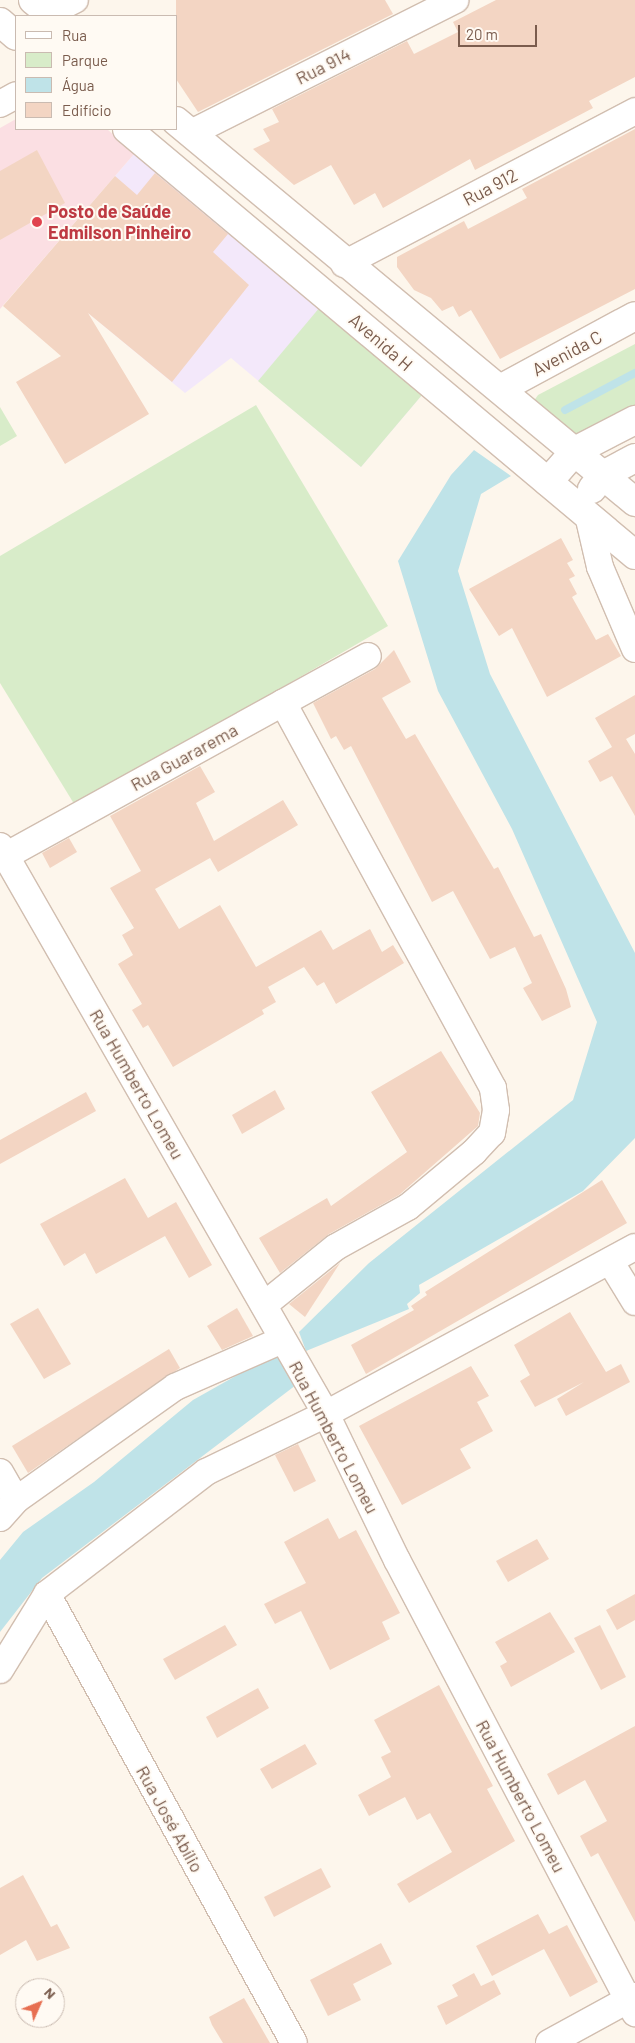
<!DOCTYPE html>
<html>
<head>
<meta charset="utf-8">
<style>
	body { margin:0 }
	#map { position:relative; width:635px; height:2043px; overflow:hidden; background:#fdf6ec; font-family:Barlow,sans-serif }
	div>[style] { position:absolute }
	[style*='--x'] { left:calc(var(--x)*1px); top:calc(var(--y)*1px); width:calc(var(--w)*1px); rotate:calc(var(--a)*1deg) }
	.education>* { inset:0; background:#f3e8fa }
	.medical>* { inset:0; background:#fbdfe3 }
	.green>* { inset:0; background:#d8ecc9 }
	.water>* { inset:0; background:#bfe3e8 }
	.stream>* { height:8px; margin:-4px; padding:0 4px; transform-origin:4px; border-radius:4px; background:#bfe3e8 }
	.building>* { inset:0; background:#f3d5c3 }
	.roads { filter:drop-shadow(1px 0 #d1beb0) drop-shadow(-1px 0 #d1beb0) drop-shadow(0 1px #d1beb0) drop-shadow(0 -1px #d1beb0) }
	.street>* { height:26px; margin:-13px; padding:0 13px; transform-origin:13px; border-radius:13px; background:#fff }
	.secondary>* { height:28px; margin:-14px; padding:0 14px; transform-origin:14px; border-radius:14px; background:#fff }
	.dots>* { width:14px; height:14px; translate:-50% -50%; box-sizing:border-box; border:2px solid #fffaf3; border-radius:50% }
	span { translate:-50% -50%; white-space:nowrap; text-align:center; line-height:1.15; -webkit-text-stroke:4px #fffaf3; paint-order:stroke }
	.street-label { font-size:18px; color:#7a5c4d }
	.health-label { font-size:18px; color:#be3a42; font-weight:700 }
	.left { translate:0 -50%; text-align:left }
	.legend { position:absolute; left:15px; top:15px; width:162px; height:115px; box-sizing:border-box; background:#fffaf3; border:1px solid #cabbb1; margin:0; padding:6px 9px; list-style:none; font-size:15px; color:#7a5c4d }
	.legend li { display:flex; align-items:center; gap:10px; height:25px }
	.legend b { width:25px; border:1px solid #cabbb1 }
	.north { position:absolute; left:15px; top:1978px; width:50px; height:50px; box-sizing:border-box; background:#fffaf3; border:1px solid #cabbb1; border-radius:50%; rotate:46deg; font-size:14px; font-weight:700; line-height:20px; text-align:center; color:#7a5c4d }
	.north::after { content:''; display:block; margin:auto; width:18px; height:22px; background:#e76f51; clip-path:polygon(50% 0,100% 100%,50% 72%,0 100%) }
	.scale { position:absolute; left:458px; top:25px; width:79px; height:22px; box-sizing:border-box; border:2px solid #7a5c4d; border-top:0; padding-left:6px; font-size:15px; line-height:18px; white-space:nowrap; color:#7a5c4d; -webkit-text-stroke:4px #fffaf3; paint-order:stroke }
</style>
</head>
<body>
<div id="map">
	<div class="education">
		<div style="clip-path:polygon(134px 154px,422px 395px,361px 467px,231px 358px,185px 393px,35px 269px)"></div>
	</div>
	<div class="medical">
		<div style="clip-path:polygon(16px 119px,16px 129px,107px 129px,134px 154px,0 309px,0 128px)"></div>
	</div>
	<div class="green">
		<div style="clip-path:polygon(320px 307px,422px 395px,361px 467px,258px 381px)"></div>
		<div style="clip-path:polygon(635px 344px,635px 411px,571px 439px,531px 405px,538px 395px)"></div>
		<div style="clip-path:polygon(256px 405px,388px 626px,76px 807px,0 683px,0 556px)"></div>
		<div style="clip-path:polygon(0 407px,17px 436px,0 446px)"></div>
	</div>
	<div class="water">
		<div style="clip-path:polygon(474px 450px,511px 476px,481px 494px,458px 571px,490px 674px,635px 953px,635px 1138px,583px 1191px,419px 1285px,420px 1293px,407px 1304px,409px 1309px,306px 1351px,299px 1332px,369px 1263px,573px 1100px,597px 1022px,512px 829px,438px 691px,398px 561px,451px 475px)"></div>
		<div style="clip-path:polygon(278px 1352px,296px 1385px,42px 1578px,0 1632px,0 1560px,23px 1532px,94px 1482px,193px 1400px)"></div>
	</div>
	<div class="stream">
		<div style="--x:565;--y:410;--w:79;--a:-27.9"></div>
	</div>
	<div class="building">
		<div style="clip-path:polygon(176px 0,385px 0,393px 14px,198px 112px,176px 79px)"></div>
		<div style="clip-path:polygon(496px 0,635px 0,635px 77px,589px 101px,593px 108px,475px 170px,470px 159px,383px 208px,375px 193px,354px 205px,331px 165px,294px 185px,253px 149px,270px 141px,263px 129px,279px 122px,272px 109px,407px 41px,414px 54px,458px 32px,453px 22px)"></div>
		<div style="clip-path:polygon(635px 129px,635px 289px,500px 359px,471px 310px,459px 317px,453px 306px,442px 311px,431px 298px,414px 290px,397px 267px,397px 257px,464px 221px,468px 229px,527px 198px,522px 189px)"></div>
		<div style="clip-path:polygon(37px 150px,65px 203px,0 240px,0 171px)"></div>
		<div style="clip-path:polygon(155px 173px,228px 234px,213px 252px,249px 285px,172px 382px,88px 313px,149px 414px,65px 464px,16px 382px,61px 356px,3px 306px,115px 176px,137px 195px)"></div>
		<div style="clip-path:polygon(561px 538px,573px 560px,567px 563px,575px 576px,569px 579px,577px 594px,572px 597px,596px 640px,608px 634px,621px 656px,547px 697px,512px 628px,499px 636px,469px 589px)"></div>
		<div style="clip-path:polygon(394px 650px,411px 682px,382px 698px,406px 739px,415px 734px,494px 869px,498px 867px,534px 937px,541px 934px,566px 989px,571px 1007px,542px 1021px,523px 988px,532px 983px,515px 947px,490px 959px,453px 891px,432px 902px,351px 746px,344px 750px,336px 736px,331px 739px,313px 703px,375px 669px)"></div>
		<div style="clip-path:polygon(635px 695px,635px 734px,626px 739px,635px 754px,635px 816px,612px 776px,600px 782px,588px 761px,612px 747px,595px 718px)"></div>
		<div style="clip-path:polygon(200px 766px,215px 792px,196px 803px,214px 841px,283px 800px,298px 825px,218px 872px,210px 858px,155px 889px,179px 929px,220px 905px,256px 967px,321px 930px,333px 950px,370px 929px,382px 952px,393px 945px,404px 963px,336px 1004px,324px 982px,317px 986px,304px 967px,268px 987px,276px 1002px,262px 1010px,264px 1014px,173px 1067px,148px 1025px,143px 1028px,132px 1010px,142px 1004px,118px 964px,133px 955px,122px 935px,134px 928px,110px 888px,141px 871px,110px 816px)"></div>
		<div style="clip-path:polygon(69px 838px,77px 852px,50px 868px,42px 853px)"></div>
		<div style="clip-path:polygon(441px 1051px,480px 1113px,478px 1126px,399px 1195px,329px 1234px,280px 1273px,259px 1238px,327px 1198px,331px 1206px,407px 1152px,371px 1092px)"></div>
		<div style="clip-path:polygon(275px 1090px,285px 1109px,242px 1134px,232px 1115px)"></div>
		<div style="clip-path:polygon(86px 1092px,96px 1111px,0 1164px,0 1140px)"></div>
		<div style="clip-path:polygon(125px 1178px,148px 1218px,176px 1202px,212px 1265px,189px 1278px,165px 1236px,96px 1274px,85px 1253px,64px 1266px,40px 1224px)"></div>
		<div style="clip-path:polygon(602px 1180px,627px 1223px,366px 1374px,351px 1345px,414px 1310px,411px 1306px,427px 1295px,425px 1292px)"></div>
		<div style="clip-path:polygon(340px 1263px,305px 1317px,289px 1304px)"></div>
		<div style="clip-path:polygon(38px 1308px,71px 1364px,44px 1379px,10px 1324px)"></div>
		<div style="clip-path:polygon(237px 1308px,253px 1336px,222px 1350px,207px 1326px)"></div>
		<div style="clip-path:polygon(570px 1312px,606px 1372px,621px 1364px,630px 1382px,566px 1416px,557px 1399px,584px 1382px,535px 1407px,520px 1381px,530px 1375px,514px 1345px)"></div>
		<div style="clip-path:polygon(169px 1349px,180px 1368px,28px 1473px,12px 1446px)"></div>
		<div style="clip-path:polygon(471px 1366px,489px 1396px,477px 1402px,493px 1431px,460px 1449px,471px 1468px,402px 1505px,359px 1426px)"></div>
		<div style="clip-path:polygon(298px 1444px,316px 1481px,294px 1492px,275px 1455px)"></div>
		<div style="clip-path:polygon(328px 1518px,339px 1539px,356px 1530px,400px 1613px,382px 1622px,390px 1639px,330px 1670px,301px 1611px,275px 1624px,264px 1604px,306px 1583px,284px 1542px)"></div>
		<div style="clip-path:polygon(537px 1539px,549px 1559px,508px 1582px,496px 1561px)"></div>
		<div style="clip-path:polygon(635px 1594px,635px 1620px,617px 1630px,606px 1610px)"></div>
		<div style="clip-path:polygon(550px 1612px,575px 1652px,511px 1687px,500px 1666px,507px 1662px,495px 1642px)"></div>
		<div style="clip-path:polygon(225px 1625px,237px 1645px,175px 1680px,163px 1659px)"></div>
		<div style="clip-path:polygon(600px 1625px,626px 1677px,601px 1690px,574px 1638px)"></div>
		<div style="clip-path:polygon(439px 1685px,493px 1786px,487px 1789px,515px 1841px,409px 1903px,397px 1884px,452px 1852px,430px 1813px,417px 1820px,405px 1797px,369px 1816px,358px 1795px,391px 1777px,381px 1757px,391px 1752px,374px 1720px)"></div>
		<div style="clip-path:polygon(258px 1688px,269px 1708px,217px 1738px,206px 1717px)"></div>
		<div style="clip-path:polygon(635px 1726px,635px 1922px,598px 1853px,591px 1857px,580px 1836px,607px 1821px,585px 1780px,558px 1795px,547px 1774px)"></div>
		<div style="clip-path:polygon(305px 1744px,317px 1764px,272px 1789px,260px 1769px)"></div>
		<div style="clip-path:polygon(321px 1868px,331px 1887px,274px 1917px,264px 1897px)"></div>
		<div style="clip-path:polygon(23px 1875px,51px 1927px,57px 1924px,70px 1948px,37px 1961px,26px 1940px,0 1955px,0 1888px)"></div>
		<div style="clip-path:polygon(538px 1914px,549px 1934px,567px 1925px,598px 1982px,570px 1997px,544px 1949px,492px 1976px,476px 1946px)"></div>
		<div style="clip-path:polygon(381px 1943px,392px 1964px,353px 1984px,361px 2000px,328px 2016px,310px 1980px)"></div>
		<div style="clip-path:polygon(474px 1973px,481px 1986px,494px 1980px,501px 1994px,446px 2025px,437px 2006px,458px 1996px,452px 1985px)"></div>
		<div style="clip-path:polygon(244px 1998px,270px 2043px,223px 2043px,212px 2025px,209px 2017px)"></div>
	</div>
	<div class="roads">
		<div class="street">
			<div style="--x:49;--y:13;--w:29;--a:-27"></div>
			<div style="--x:0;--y:104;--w:18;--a:-29"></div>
			<div style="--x:191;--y:133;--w:296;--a:-26.7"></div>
			<div style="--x:344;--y:264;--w:329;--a:-27.7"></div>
			<div style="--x:588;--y:515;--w:53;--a:77"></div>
			<div style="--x:600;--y:567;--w:89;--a:66.9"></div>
			<div style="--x:0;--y:846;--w:655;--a:60.15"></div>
			<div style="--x:326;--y:1414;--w:162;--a:64.1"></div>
			<div style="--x:397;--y:1560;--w:512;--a:62.28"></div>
			<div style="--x:0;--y:859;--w:420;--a:-28.9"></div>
			<div style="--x:610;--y:1261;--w:48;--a:58.6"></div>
			<div style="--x:264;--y:1305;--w:92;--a:-38.9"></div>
			<div style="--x:336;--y:1247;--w:82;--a:-29.1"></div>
			<div style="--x:408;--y:1207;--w:86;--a:-39.8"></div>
			<div style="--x:474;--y:1152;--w:26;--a:-47"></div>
			<div style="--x:492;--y:1133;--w:23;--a:-80"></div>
			<div style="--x:496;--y:1110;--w:22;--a:-98"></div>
			<div style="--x:493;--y:1088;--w:439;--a:-118.6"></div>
			<div style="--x:0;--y:1472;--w:32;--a:60"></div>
			<div style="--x:0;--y:1518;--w:24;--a:-48"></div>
			<div style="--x:16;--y:1500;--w:195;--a:-35.4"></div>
			<div style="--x:175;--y:1387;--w:117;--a:-23.7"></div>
			<div style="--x:47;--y:1594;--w:512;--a:61.18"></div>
			<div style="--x:0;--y:1670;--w:89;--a:-58.3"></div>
			<div style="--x:47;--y:1594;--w:200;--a:-37.5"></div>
			<div style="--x:206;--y:1472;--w:133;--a:-25.8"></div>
			<div style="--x:326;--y:1414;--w:351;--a:-28.4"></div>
			<div style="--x:549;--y:2043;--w:98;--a:-28.7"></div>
		</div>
		<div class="secondary">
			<div style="--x:33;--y:0;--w:26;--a:39"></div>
			<div style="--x:0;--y:22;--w:21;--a:41"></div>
			<div style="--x:176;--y:121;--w:597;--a:39.69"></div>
			<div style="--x:127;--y:129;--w:663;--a:39.98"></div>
			<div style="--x:500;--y:389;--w:153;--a:-28.4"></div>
			<div style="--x:548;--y:482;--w:41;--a:-48.9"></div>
			<div style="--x:575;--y:451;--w:68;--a:-27.3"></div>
			<div style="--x:592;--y:489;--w:18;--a:-52"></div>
			<div style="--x:603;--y:475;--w:36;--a:-28"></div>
		</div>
	</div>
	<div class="dots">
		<div style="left:37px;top:222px;background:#e0444e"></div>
	</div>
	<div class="street-label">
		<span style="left:323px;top:66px;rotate:-27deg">Rua 914</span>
		<span style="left:490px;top:187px;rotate:-28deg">Rua 912</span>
		<span style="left:381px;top:342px;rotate:41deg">Avenida H</span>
		<span style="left:567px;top:353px;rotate:-28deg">Avenida C</span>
		<span style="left:184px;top:757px;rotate:-29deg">Rua Guararema</span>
		<span style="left:137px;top:1084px;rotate:60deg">Rua Humberto Lomeu</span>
		<span style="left:334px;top:1437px;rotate:62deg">Rua Humberto Lomeu</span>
		<span style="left:521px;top:1796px;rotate:62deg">Rua Humberto Lomeu</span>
		<span style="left:170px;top:1819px;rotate:61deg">Rua José Abílio</span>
	</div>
	<div class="health-label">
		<span class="left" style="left:48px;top:222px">Posto de Saúde<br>Edmilson Pinheiro</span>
	</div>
	<ul class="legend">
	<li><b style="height:6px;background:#fff"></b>Rua</li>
	<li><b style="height:14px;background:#d8ecc9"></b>Parque</li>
	<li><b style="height:14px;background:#bfe3e8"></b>Água</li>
	<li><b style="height:14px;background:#f3d5c3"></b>Edifício</li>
	</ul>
	<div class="north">N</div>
	<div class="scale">20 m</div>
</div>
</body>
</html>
